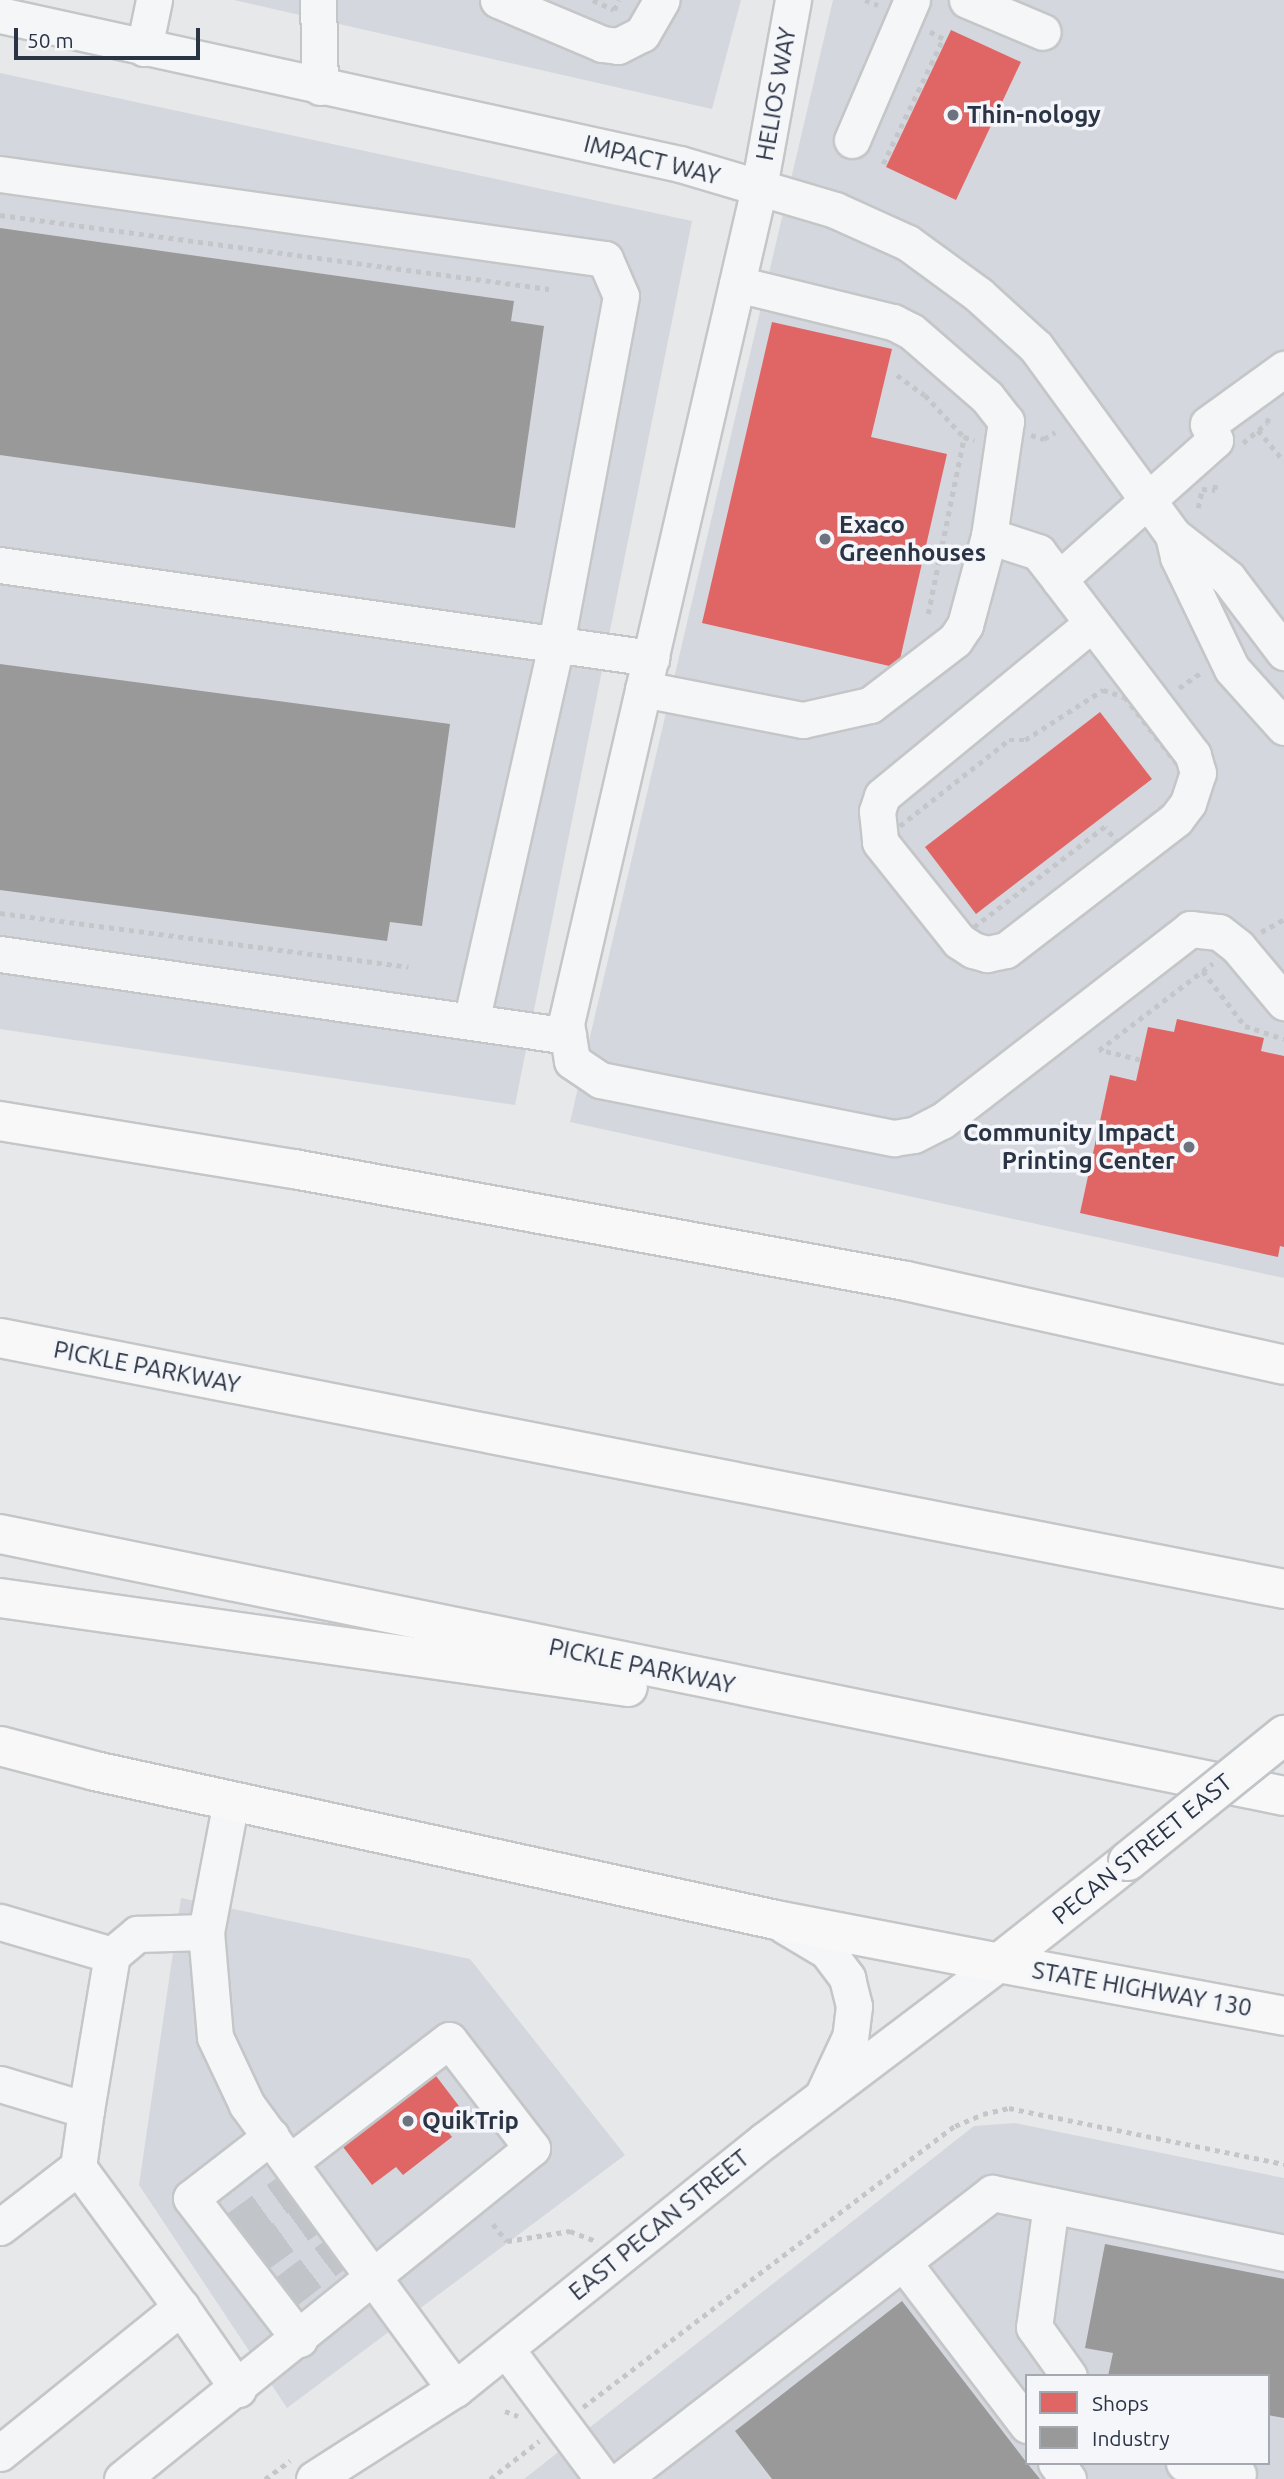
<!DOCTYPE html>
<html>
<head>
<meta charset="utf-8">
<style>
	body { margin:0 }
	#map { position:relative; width:1284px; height:2479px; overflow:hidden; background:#e6e8ea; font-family:Ubuntu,sans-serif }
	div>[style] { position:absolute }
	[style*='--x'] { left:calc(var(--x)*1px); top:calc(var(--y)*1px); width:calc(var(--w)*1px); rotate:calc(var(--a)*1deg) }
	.built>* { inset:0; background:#d4d7dd }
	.shops>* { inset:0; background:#e06666 }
	.industry>* { inset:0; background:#999 }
	.minor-tunnel>* { height:35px; margin-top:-17.5px; transform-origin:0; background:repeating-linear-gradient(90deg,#c1c4c9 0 35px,transparent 0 53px) }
	.path>* { height:4.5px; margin-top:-2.25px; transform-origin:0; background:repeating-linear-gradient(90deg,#c5c6ca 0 5px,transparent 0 10px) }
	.roads { filter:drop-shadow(2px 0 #c4c6c8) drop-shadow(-2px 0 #c4c6c8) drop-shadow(0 2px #c4c6c8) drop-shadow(0 -2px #c4c6c8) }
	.minor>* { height:35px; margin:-17.5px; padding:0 17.5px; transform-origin:17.5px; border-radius:17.5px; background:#f5f6f7 }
	.major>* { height:38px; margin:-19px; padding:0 19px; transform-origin:19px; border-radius:19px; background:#f8f8f8 }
	.highway>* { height:38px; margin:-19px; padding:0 19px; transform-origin:19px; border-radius:19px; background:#f8f8f8 }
	.bridges { filter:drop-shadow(2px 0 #c2c5c8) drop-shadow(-2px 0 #c2c5c8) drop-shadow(0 2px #c2c5c8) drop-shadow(0 -2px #c2c5c8) }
	.major-bridge>* { height:38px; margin:-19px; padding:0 19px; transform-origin:19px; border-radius:19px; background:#f8f8f8 }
	.dots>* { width:19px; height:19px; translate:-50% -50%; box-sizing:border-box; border:4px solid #f4f6f9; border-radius:50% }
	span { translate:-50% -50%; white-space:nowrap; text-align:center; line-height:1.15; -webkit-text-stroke:7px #f4f6f9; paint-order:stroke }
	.street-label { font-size:24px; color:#2b3445 }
	.poi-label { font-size:24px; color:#2b3445; font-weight:700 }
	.left { translate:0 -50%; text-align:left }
	.right { translate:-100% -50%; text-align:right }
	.legend { position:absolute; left:1025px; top:2374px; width:245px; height:91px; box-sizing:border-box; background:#f4f6f9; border:2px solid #a4a8b1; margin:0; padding:9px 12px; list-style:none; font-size:21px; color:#2b3445 }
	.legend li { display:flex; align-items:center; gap:14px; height:35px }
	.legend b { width:35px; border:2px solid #a4a8b1 }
	.scale { position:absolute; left:14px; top:28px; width:186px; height:32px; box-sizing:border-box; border:4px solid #2b3445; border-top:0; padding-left:9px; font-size:21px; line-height:24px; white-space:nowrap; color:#2b3445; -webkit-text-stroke:5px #f4f6f9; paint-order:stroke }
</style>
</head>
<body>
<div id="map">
	<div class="built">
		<div style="clip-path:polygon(234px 0,741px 0,712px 109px)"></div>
		<div style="clip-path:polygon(833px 0,1284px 0,1284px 1278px,570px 1122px)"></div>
		<div style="clip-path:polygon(0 73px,692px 221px,515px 1105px,0 1029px)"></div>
		<div style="clip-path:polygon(181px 1898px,470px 1959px,625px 2155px,287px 2408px,139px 2185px)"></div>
		<div style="clip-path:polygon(evenodd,1015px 2123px,1284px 2178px,1284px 2479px,524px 2479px,974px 2126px,1015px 2123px,1027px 2376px,1268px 2376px,1268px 2463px,1027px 2463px,1027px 2376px)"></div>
	</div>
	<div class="shops">
		<div style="clip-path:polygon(951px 30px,1021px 62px,956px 200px,886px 167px)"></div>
		<div style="clip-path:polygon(772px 322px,892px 349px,871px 437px,947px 454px,898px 668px,702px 623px)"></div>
		<div style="clip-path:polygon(1100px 712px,1152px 779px,976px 914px,925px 847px)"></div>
		<div style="clip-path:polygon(1177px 1019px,1264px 1038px,1261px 1051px,1284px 1056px,1284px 1247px,1280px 1246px,1278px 1257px,1080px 1213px,1110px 1075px,1136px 1081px,1148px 1027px,1174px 1032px)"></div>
		<div style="clip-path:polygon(430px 2068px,465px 2114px,445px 2128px,452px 2137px,403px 2175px,396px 2167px,372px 2185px,337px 2139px)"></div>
	</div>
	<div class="industry">
		<div style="clip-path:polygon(0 228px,514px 301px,511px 321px,544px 326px,515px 528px,0 455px)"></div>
		<div style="clip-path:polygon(0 664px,450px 724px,422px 926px,390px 922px,387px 941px,0 890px)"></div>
		<div style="clip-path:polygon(1105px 2244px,1284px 2279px,1284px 2418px,1268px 2415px,1268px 2376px,1108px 2376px,1113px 2353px,1085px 2348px)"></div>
		<div style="clip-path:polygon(902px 2301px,1027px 2463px,1040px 2479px,772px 2479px,735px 2431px)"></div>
	</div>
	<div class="minor-tunnel">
		<div style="--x:234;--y:2230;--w:67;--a:-35.8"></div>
		<div style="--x:255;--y:2257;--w:67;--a:-35.8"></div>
		<div style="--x:283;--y:2294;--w:64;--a:-37.4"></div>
	</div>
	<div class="path">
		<div style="--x:593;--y:0;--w:23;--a:25"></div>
		<div style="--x:614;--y:10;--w:11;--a:-63"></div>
		<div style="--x:865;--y:0;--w:14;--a:21"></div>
		<div style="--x:883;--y:164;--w:139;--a:-64.4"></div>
		<div style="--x:943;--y:39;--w:15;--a:-152"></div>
		<div style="--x:0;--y:215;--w:554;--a:7.68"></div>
		<div style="--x:897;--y:375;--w:34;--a:36"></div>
		<div style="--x:925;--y:395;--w:57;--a:47.1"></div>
		<div style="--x:1258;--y:430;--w:40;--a:50"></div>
		<div style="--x:1031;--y:435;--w:14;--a:17"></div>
		<div style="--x:1044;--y:439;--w:13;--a:-32"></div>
		<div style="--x:1243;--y:443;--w:31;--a:-40"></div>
		<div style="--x:1267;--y:423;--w:8;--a:-76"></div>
		<div style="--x:1198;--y:508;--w:19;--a:-78"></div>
		<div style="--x:1202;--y:489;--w:13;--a:4"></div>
		<div style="--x:1215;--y:490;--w:7;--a:-90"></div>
		<div style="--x:928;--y:614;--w:181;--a:-78.5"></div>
		<div style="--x:964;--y:437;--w:11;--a:15"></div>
		<div style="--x:1179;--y:688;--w:29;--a:-35"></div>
		<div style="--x:1103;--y:690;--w:23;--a:18"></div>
		<div style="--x:1125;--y:697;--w:93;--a:52"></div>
		<div style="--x:1182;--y:770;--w:24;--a:97"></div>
		<div style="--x:1179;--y:794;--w:79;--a:140.7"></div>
		<div style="--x:1118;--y:844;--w:21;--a:-127"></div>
		<div style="--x:1105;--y:827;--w:173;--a:142.5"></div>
		<div style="--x:968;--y:932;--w:126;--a:-127.2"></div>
		<div style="--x:892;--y:832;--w:149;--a:-38.2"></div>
		<div style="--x:1009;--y:740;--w:16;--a:0"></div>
		<div style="--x:1025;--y:740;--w:93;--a:-32.7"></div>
		<div style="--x:0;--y:913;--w:412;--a:7.5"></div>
		<div style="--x:1261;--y:932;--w:26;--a:-29"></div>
		<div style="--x:1203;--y:971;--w:69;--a:52.6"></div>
		<div style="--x:1245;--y:1026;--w:41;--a:18.4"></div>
		<div style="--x:1140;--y:1060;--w:42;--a:-166.3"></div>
		<div style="--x:1099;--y:1050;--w:143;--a:-37.3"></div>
		<div style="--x:493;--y:2224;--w:22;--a:51"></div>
		<div style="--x:507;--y:2241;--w:64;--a:-9"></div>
		<div style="--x:570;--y:2231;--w:26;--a:21"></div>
		<div style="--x:583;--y:2407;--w:466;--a:-37.1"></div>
		<div style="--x:955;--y:2126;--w:30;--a:-23"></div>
		<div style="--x:983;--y:2114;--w:27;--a:-13"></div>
		<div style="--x:1009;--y:2108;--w:281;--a:11.5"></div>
		<div style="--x:505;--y:2411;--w:14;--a:21"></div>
		<div style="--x:265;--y:2479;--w:31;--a:-36"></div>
		<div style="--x:490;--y:2479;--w:62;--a:-37.8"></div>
	</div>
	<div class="roads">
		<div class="minor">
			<div style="--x:318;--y:0;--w:87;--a:88.7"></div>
			<div style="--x:498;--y:0;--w:113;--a:22.9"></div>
			<div style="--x:602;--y:44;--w:16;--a:7"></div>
			<div style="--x:618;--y:46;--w:27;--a:-27"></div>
			<div style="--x:642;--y:34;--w:39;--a:-60"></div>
			<div style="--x:793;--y:0;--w:191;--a:100.3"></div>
			<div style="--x:759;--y:188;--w:857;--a:103.01"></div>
			<div style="--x:566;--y:1023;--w:38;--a:81"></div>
			<div style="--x:572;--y:1061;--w:34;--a:34"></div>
			<div style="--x:600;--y:1080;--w:300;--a:11.2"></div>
			<div style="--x:894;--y:1138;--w:20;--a:-9"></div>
			<div style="--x:914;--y:1135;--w:31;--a:-27"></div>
			<div style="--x:942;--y:1121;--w:314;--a:-37.7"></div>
			<div style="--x:1190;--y:929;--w:29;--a:6"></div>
			<div style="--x:1219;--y:932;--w:24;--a:38"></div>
			<div style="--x:1238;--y:947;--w:72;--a:50.1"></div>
			<div style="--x:967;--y:0;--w:82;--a:22.8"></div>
			<div style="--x:0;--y:15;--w:696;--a:12.36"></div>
			<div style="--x:680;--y:164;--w:162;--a:16.5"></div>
			<div style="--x:835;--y:210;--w:80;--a:24.3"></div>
			<div style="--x:908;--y:243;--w:88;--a:36.2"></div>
			<div style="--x:979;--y:295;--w:77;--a:42.4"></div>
			<div style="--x:1036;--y:347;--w:233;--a:53.9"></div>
			<div style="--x:1173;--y:535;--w:70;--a:38"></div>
			<div style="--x:1228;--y:578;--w:93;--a:52.9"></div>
			<div style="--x:144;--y:48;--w:49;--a:-78.2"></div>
			<div style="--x:852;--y:140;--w:152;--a:-66.8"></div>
			<div style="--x:0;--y:174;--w:611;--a:8"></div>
			<div style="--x:605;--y:259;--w:40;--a:66.6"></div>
			<div style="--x:621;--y:296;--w:355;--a:100.6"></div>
			<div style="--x:556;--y:645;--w:386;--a:102.7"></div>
			<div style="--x:737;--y:284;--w:161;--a:13.7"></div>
			<div style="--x:893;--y:322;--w:20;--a:27"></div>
			<div style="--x:911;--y:331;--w:101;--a:41"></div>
			<div style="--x:987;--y:397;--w:31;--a:52"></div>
			<div style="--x:1006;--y:421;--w:116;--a:98.4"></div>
			<div style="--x:1173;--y:535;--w:23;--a:77"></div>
			<div style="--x:1178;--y:557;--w:124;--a:64.3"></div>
			<div style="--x:1232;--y:669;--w:78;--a:48.1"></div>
			<div style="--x:0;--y:565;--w:658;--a:8.13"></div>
			<div style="--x:1090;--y:625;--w:269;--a:140.6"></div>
			<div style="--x:882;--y:796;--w:16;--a:108"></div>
			<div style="--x:877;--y:811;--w:31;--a:84"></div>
			<div style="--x:880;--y:842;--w:127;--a:51.4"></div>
			<div style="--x:959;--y:941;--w:17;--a:33"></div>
			<div style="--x:973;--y:950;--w:15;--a:16"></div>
			<div style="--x:987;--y:954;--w:19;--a:-12"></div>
			<div style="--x:1006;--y:950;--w:215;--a:-37.6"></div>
			<div style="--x:1176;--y:819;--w:20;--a:-53"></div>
			<div style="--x:1188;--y:803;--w:32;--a:-72"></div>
			<div style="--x:1198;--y:773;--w:19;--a:-106"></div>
			<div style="--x:1193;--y:755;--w:221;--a:-127.3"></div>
			<div style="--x:1059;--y:579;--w:209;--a:-41.7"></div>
			<div style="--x:1215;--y:440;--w:17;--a:-114"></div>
			<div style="--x:1208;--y:424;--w:94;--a:-35.9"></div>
			<div style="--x:643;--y:689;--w:163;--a:11"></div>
			<div style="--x:803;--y:720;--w:69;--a:-12.6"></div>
			<div style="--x:870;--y:705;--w:107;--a:-37.4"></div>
			<div style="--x:955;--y:640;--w:18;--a:-56"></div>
			<div style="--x:965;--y:625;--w:92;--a:-74.9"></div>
			<div style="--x:989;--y:536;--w:52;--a:18.1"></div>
			<div style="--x:1038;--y:552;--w:34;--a:52"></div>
			<div style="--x:0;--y:954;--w:574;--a:8.21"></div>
			<div style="--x:231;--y:1801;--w:133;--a:100.8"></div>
			<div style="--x:206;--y:1932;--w:105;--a:85.1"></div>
			<div style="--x:215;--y:2037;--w:75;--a:64.8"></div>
			<div style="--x:247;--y:2105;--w:352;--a:53.8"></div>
			<div style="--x:0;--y:1922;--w:117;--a:16.4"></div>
			<div style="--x:785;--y:1926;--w:49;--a:30.8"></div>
			<div style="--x:827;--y:1951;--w:34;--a:53"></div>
			<div style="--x:847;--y:1978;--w:29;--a:76"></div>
			<div style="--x:854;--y:2006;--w:31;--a:97"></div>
			<div style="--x:850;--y:2037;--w:64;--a:115"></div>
			<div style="--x:0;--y:2084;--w:90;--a:16.8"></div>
			<div style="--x:86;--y:2110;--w:157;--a:-80.5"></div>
			<div style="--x:112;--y:1955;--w:33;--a:-40"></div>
			<div style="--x:137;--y:1934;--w:69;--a:-1.7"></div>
			<div style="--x:271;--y:2136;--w:101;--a:142.2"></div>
			<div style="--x:191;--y:2198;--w:178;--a:52.5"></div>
			<div style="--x:78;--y:2167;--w:174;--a:53.7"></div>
			<div style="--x:1051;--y:2205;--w:123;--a:97.9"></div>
			<div style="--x:1034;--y:2327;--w:60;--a:54.5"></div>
			<div style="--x:0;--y:2227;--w:98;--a:-37.6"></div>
			<div style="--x:78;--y:2167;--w:58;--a:-82"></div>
			<div style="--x:903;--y:2262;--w:205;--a:52.7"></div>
			<div style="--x:506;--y:2349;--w:162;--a:53.3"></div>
			<div style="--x:0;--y:2453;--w:233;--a:-38.9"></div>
			<div style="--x:181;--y:2307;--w:100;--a:55.2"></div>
			<div style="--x:1056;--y:2463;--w:20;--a:53"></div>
			<div style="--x:1184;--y:2463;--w:55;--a:11.5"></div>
			<div style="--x:122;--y:2479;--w:527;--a:-38.91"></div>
			<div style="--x:532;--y:2148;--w:136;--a:-127.5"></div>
			<div style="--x:449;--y:2040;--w:200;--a:142.5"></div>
			<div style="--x:314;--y:2479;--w:167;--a:-32.6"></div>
			<div style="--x:455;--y:2389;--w:398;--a:-38.8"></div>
			<div style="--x:765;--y:2140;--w:293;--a:-37.1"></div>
			<div style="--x:622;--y:2479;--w:468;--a:-37.7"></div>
			<div style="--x:992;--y:2193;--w:298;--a:11.6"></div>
		</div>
		<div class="major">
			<div style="--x:999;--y:1963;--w:290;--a:10.5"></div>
			<div style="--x:999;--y:1963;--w:164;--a:-38.3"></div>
		</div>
		<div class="highway">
			<div style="--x:0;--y:1121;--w:298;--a:9.3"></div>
			<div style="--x:294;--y:1169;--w:622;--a:10.37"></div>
			<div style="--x:906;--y:1281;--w:387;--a:12.5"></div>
			<div style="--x:0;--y:1338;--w:1308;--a:11.06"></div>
			<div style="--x:0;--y:1534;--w:1310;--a:11.53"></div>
			<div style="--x:0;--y:1598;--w:634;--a:8.07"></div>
			<div style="--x:0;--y:1746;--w:98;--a:14.7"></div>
			<div style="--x:95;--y:1771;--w:697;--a:12.34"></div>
			<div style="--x:776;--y:1920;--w:227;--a:10.9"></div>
		</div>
	</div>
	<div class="bridges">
		<div class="major-bridge">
			<div style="--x:1128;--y:1861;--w:201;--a:-38.9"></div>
		</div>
	</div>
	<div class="dots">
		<div style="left:953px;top:115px;background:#6c737f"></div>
		<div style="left:825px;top:539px;background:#6c737f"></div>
		<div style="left:1189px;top:1147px;background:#6c737f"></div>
		<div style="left:408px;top:2121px;background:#6c737f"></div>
	</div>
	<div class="street-label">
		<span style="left:776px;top:94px;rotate:-80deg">HELIOS WAY</span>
		<span style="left:652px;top:160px;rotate:14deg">IMPACT WAY</span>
		<span style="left:147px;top:1367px;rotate:11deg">PICKLE PARKWAY</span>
		<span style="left:642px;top:1666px;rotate:12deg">PICKLE PARKWAY</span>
		<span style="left:1142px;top:1849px;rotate:-39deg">PECAN STREET EAST</span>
		<span style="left:1142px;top:1989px;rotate:10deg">STATE HIGHWAY 130</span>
		<span style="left:659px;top:2225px;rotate:-39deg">EAST PECAN STREET</span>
	</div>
	<div class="poi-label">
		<span class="left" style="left:967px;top:115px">Thin-nology</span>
		<span class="left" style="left:839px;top:539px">Exaco<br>Greenhouses</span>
		<span class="right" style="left:1175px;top:1147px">Community Impact<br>Printing Center</span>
		<span class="left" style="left:422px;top:2121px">QuikTrip</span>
	</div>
	<ul class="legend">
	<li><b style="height:19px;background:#e06666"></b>Shops</li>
	<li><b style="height:19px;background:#999"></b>Industry</li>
	</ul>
	<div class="scale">50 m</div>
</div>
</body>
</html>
